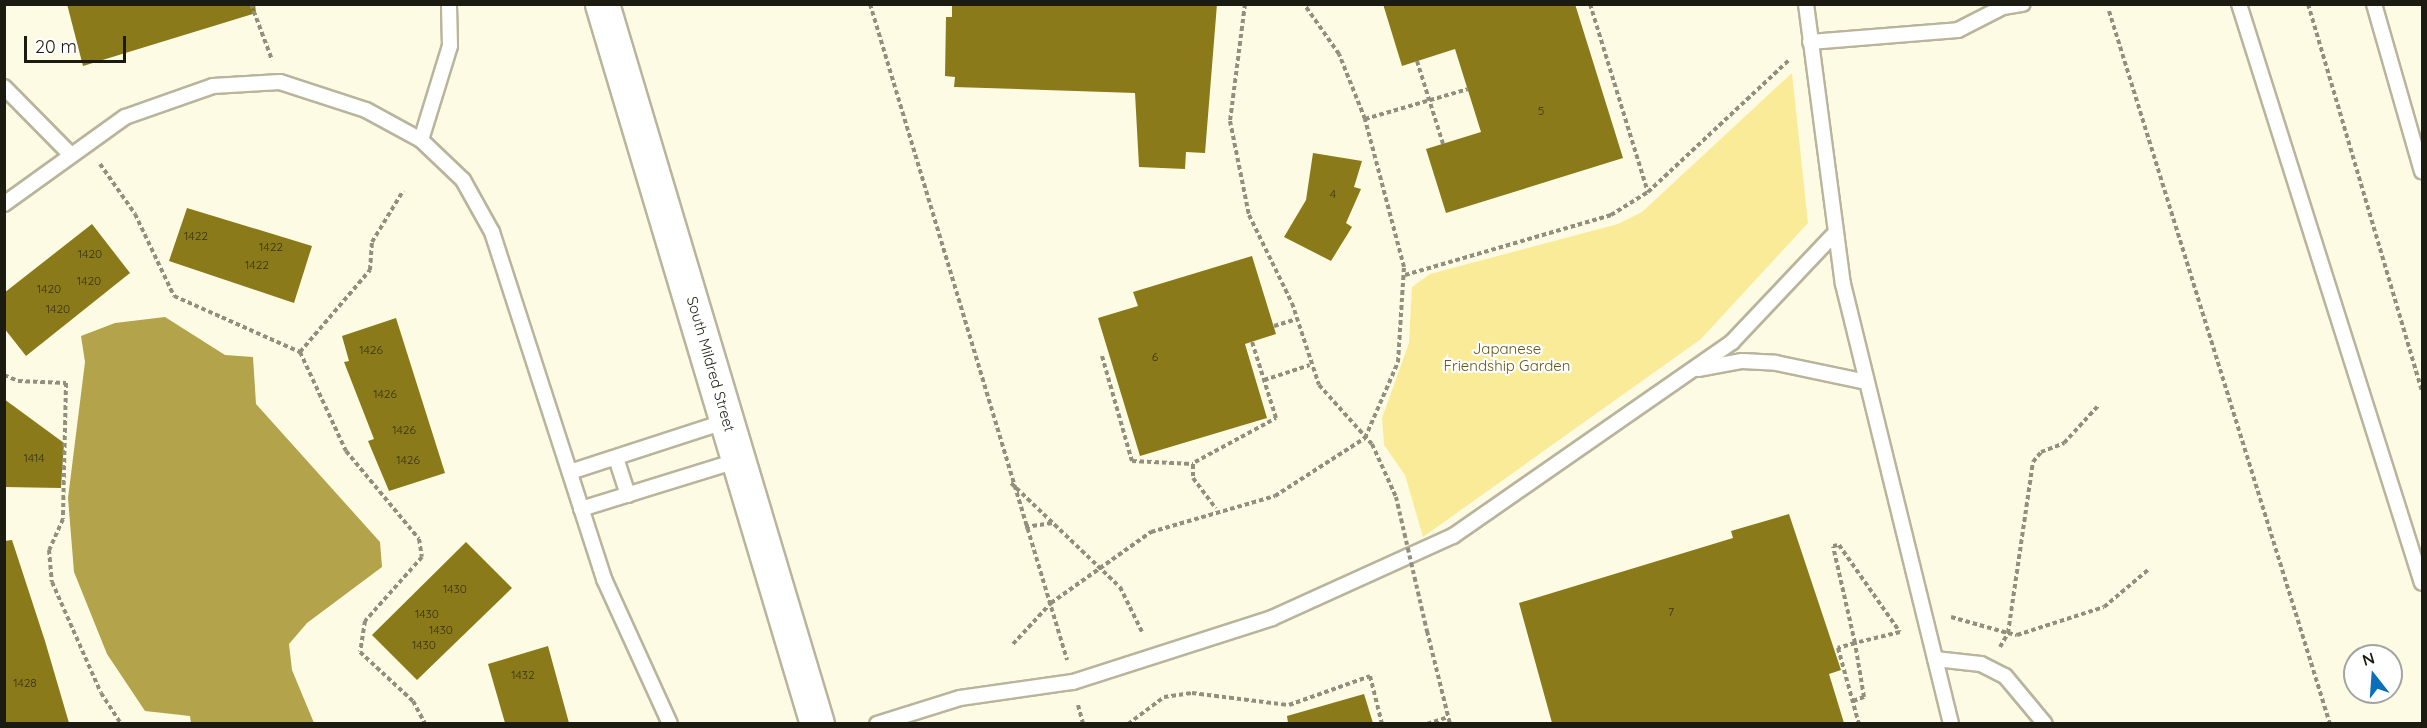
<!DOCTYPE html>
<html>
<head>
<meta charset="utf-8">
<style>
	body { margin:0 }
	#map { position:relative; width:2427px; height:728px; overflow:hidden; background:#fefbe5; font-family:Quicksand,sans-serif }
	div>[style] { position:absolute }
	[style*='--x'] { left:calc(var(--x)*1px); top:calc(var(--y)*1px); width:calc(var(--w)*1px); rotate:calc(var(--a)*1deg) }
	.green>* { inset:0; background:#faeb99 }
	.water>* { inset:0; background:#b3a34a }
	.building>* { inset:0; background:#8a7a19 }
	.path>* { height:4px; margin-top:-2px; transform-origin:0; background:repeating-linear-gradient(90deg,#918f7e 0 4.5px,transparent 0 7.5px) }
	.roads { filter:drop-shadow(2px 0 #b9b49b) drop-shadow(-2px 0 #b9b49b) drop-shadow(0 2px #b9b49b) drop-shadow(0 -2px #b9b49b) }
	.service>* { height:14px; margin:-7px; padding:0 7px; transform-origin:7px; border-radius:7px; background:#fff }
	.secondary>* { height:33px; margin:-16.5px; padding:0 16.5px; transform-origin:16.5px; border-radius:16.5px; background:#fff }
	.path-bridge>* { height:4px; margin-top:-2px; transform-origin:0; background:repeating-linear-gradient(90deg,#918f7e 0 4.5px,transparent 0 7.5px) }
	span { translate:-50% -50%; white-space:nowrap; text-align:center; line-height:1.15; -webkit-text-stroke:4.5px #fff; paint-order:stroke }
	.number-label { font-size:12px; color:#383313 }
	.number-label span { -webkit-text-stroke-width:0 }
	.park-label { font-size:15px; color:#645816 }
	.street-label { font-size:15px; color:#1c1b11 }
	.frame { position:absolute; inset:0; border:6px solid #1c1b11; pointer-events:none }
	.north { position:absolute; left:2343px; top:644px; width:60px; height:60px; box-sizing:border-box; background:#fff; border:2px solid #a4a4a0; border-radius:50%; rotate:343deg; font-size:16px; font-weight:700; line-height:24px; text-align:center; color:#1c1b11 }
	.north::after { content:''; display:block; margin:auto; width:21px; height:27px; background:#096fbb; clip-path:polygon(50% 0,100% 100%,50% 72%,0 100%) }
	.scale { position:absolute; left:24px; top:36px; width:102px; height:27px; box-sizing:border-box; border:3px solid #1c1b11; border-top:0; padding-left:8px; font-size:18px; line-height:21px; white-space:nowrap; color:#1c1b11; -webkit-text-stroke:4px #fff; paint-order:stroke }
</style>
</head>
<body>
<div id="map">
	<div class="green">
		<div style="clip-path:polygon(1792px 73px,1808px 223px,1701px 339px,1423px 537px,1405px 475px,1384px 445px,1382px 418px,1409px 343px,1412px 287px,1430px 274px,1618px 224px,1642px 212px)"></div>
	</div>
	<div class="water">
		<div style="clip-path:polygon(165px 317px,225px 355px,253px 357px,256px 404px,380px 542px,382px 567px,307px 623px,289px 644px,292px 670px,314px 723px,191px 723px,190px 716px,145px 711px,107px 654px,74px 572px,68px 498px,85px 362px,81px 336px,115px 323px)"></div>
	</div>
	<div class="building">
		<div style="clip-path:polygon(67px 4px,255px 4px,256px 13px,83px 66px)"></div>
		<div style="clip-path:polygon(952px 4px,1217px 4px,1205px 153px,1186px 152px,1185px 169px,1139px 167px,1135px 93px,954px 87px,955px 77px,945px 76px,946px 17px,952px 17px)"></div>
		<div style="clip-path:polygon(1383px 4px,1575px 4px,1623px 158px,1446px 213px,1426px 149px,1481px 132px,1455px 49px,1402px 66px)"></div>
		<div style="clip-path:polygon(1313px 153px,1362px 161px,1354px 187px,1361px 189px,1346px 223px,1352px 227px,1331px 261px,1284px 237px,1306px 200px)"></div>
		<div style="clip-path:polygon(187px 208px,312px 246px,294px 303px,169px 261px)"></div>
		<div style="clip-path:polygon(92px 224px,130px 273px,26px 356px,4px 328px,4px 293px)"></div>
		<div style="clip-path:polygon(1252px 256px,1276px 334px,1245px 344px,1267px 418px,1140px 456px,1098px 318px,1138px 306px,1133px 292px)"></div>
		<div style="clip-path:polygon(396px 318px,445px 473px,389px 491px,368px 441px,374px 439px,344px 362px,349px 361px,342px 336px)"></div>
		<div style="clip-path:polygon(4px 399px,64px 443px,61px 488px,4px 487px)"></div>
		<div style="clip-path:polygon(1789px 514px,1841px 670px,1829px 674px,1844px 723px,1552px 723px,1519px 603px,1733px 538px,1731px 531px)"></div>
		<div style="clip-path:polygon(12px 540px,45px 641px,69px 723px,4px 723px,4px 541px)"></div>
		<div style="clip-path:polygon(466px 542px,512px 588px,417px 680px,372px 635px)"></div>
		<div style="clip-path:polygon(548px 646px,569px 723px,505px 723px,488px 664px)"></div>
		<div style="clip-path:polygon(1364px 694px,1373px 723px,1288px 723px,1287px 716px)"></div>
	</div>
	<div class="path">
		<div style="--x:251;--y:4;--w:60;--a:69.4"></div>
		<div style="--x:870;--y:4;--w:685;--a:73.28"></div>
		<div style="--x:1245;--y:4;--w:118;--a:97.3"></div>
		<div style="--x:1230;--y:121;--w:96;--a:78.6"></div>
		<div style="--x:1249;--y:215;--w:98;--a:64"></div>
		<div style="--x:1292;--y:303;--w:86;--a:71.8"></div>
		<div style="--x:1319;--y:385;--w:79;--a:48.1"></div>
		<div style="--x:1372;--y:444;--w:58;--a:65.6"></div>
		<div style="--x:1590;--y:4;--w:197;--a:72.9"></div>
		<div style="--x:2308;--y:4;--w:403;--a:73.6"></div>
		<div style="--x:2109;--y:11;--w:746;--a:72.78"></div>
		<div style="--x:1417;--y:61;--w:87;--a:72.6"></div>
		<div style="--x:1365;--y:119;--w:107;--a:-16.2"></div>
		<div style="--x:100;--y:164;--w:61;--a:55"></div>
		<div style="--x:135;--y:214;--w:91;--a:64.6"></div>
		<div style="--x:174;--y:296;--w:138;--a:24"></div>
		<div style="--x:300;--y:352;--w:109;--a:65.1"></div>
		<div style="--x:346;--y:451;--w:114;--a:50.3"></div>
		<div style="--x:419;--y:539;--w:18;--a:81"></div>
		<div style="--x:422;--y:557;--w:86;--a:131.7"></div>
		<div style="--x:365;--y:621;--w:31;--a:99"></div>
		<div style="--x:360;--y:652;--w:72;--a:42.8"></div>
		<div style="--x:413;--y:701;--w:26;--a:62"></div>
		<div style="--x:1405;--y:275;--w:215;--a:-16.2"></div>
		<div style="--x:1611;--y:215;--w:44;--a:-31.9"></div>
		<div style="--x:1648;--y:192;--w:193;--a:-43.1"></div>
		<div style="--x:1274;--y:326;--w:24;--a:-17"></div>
		<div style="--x:300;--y:352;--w:108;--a:-49.5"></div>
		<div style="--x:370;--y:270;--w:28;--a:-86"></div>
		<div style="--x:372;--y:242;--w:60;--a:-58.7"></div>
		<div style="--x:1102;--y:356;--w:109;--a:74.1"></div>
		<div style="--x:1132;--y:461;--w:61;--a:2.8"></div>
		<div style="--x:1193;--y:464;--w:14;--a:90"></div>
		<div style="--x:1193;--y:478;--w:38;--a:53"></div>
		<div style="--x:4;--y:375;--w:15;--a:23"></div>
		<div style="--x:18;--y:381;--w:48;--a:2.4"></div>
		<div style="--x:66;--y:383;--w:136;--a:91.3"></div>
		<div style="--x:63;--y:519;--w:34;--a:114"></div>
		<div style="--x:49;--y:550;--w:32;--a:85"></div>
		<div style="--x:52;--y:582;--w:121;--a:66.2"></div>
		<div style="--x:101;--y:693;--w:37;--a:57"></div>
		<div style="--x:1264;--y:380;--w:48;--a:-18.1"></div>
		<div style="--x:1195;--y:462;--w:92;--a:-28.5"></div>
		<div style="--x:1276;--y:418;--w:80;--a:-107.5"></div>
		<div style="--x:1011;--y:483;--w:151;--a:43.7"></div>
		<div style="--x:1120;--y:587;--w:52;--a:63.9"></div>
		<div style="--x:1025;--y:527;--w:28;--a:-8"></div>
		<div style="--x:1951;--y:617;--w:59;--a:15.7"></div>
		<div style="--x:2008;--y:633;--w:173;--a:-81.7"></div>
		<div style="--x:2033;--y:462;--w:13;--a:-51"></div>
		<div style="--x:2041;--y:452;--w:25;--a:-21"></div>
		<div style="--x:2064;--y:443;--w:52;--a:-47.4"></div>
		<div style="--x:1427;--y:631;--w:96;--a:76.1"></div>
		<div style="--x:1013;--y:644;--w:56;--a:-47.2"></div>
		<div style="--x:1051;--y:603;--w:123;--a:-35.4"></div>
		<div style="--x:1151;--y:532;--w:129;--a:-16.2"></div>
		<div style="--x:1275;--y:496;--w:107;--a:-32.8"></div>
		<div style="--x:1365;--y:438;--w:83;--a:-66.5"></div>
		<div style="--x:1398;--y:362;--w:95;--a:-86.4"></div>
		<div style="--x:1404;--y:267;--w:153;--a:-104.8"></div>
		<div style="--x:1365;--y:119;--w:70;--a:-111.8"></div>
		<div style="--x:1339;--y:54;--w:61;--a:-125"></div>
		<div style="--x:2000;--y:647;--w:16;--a:-60"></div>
		<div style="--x:2008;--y:633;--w:9;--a:13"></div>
		<div style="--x:2017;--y:635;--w:91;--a:-17.8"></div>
		<div style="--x:2104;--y:607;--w:59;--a:-40.2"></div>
		<div style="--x:1853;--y:701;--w:12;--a:-20"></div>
		<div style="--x:1864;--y:697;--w:55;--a:-99.5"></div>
		<div style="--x:1855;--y:643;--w:99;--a:-102.8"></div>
		<div style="--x:1833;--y:546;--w:6;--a:-9"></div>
		<div style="--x:1839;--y:545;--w:106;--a:55"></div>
		<div style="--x:1900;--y:632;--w:46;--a:166.3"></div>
		<div style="--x:1855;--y:643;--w:18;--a:164"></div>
		<div style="--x:1838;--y:648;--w:79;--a:74.6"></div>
		<div style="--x:1078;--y:705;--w:20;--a:75"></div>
		<div style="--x:1128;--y:724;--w:45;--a:-36.9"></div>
		<div style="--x:1164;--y:697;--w:28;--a:-8"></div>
		<div style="--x:1192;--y:693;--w:98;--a:7.1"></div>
		<div style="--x:1289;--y:705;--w:86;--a:-19.7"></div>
		<div style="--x:1370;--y:676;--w:49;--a:76"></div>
		<div style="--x:1427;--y:724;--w:22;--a:-18"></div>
	</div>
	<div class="roads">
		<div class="service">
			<div style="--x:1806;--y:4;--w:282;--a:82.5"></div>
			<div style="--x:1843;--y:284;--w:453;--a:76.2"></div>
			<div style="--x:2239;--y:4;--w:607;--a:72.46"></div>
			<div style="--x:2374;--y:4;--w:174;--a:74"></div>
			<div style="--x:1810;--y:42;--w:148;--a:-4.6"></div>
			<div style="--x:1958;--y:30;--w:51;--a:-27.1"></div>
			<div style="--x:2003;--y:7;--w:20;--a:-9"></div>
			<div style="--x:4;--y:87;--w:93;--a:45.4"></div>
			<div style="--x:421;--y:140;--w:58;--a:43.6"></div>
			<div style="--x:463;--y:180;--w:60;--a:60.9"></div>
			<div style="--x:492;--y:232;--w:365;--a:72.1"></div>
			<div style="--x:604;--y:579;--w:159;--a:65.5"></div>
			<div style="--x:4;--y:204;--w:149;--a:-35.7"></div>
			<div style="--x:125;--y:117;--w:93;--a:-19.4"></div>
			<div style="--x:213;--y:86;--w:67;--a:-3.4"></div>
			<div style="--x:280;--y:82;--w:90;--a:18"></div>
			<div style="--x:366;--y:110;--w:63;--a:28.6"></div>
			<div style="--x:421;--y:140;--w:98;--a:-72.9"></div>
			<div style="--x:450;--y:46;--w:42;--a:-91.4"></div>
			<div style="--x:1698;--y:369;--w:45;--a:-10.3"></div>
			<div style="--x:1742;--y:361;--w:34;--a:3"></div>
			<div style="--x:1776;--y:363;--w:92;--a:11.9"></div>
			<div style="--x:616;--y:458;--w:39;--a:72"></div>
			<div style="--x:570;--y:472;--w:165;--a:-18"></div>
			<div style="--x:581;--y:509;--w:165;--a:-17.2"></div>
			<div style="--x:1935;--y:659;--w:46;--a:6.2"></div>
			<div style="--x:1981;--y:664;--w:27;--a:27"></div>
			<div style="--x:2005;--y:676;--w:62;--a:50.2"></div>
			<div style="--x:877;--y:724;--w:87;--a:-17.4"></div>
			<div style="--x:960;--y:698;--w:114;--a:-8.1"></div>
			<div style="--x:1073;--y:682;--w:209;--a:-17.8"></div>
			<div style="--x:1272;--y:618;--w:199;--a:-24.4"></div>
			<div style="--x:1453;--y:536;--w:340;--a:-34.8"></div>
			<div style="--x:1732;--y:342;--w:151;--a:-46.6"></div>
		</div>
		<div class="secondary">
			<div style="--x:602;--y:4;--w:751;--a:73.37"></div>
		</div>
	</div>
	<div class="path-bridge">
		<div style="--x:1396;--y:497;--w:138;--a:77"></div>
	</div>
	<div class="number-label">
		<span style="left:1541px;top:111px">5</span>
		<span style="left:1333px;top:194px">4</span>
		<span style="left:196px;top:236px">1422</span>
		<span style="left:271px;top:247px">1422</span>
		<span style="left:90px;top:254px">1420</span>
		<span style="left:257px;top:265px">1422</span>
		<span style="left:89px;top:281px">1420</span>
		<span style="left:49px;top:289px">1420</span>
		<span style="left:58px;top:309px">1420</span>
		<span style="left:371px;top:350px">1426</span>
		<span style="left:1155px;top:357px">6</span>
		<span style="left:385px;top:394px">1426</span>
		<span style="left:404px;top:430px">1426</span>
		<span style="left:34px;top:458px">1414</span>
		<span style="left:408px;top:460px">1426</span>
		<span style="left:455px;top:589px">1430</span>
		<span style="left:1671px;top:612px">7</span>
		<span style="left:427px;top:614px">1430</span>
		<span style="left:441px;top:630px">1430</span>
		<span style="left:424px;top:645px">1430</span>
		<span style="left:523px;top:675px">1432</span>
		<span style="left:25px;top:683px">1428</span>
	</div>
	<div class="park-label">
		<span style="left:1507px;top:357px">Japanese<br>Friendship Garden</span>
	</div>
	<div class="street-label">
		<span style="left:711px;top:364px;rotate:74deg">South Mildred Street</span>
	</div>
	<div class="frame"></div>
	<div class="north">N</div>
	<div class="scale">20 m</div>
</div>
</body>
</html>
